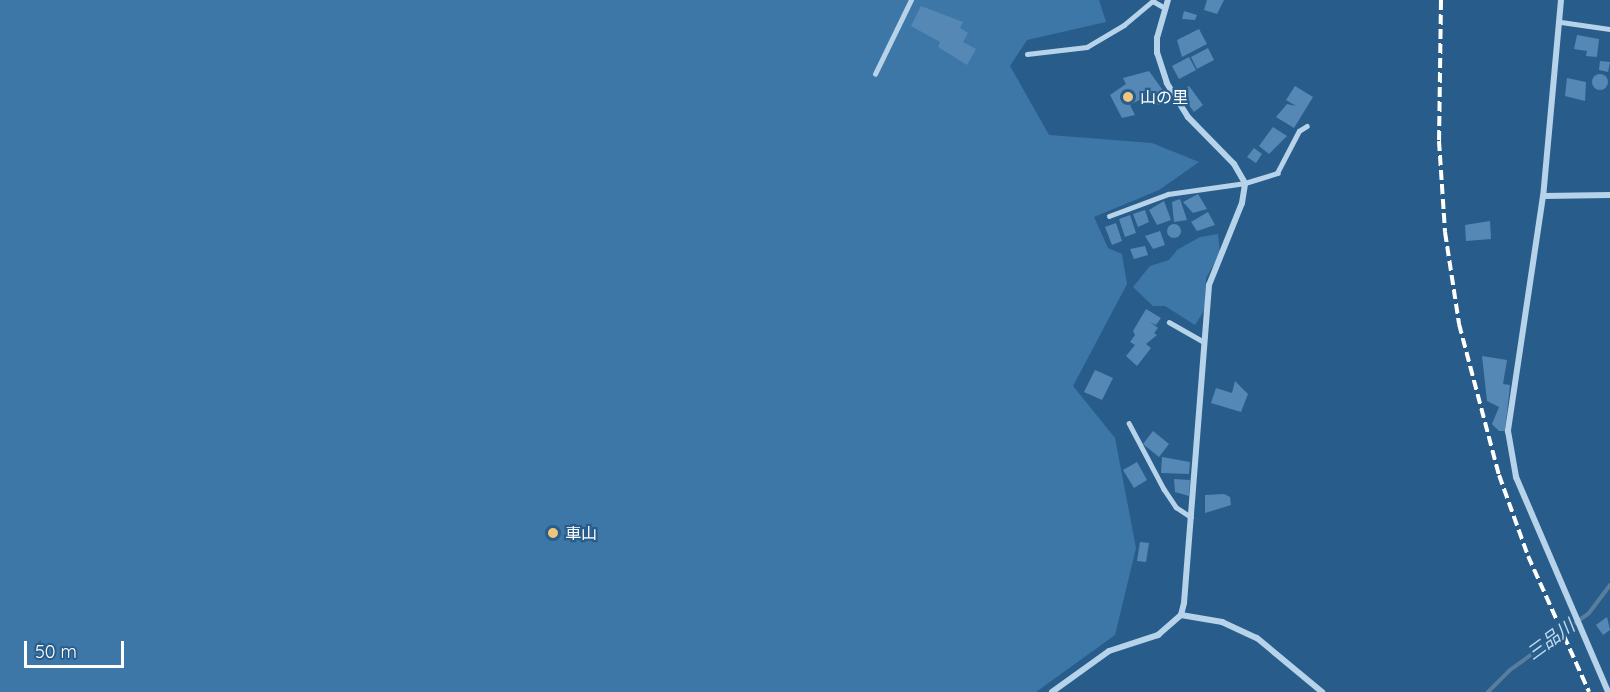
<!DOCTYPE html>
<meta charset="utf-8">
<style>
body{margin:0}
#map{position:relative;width:1610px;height:692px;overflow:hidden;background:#285d8b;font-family:Quicksand,"Noto Sans JP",sans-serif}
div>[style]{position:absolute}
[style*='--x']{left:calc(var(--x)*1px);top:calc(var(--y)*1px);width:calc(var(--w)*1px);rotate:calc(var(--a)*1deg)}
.green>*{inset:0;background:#3d77a8}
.stream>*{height:4px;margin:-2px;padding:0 2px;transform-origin:2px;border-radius:2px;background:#597d9d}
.building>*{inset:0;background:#5588b4}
.round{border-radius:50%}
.service>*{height:4.5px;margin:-2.25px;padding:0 2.25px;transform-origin:2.25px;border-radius:2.25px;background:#b7d3ea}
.minor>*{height:6px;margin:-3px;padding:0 3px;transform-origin:3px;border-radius:3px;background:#b7d3ea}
.rail>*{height:4px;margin-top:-2px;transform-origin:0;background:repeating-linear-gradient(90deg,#fff 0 10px,transparent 0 14.5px)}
.dots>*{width:16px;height:16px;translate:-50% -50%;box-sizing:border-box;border:3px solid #285d8b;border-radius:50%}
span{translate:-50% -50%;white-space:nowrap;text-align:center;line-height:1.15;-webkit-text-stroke:4.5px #285d8b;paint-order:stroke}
.poi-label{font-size:16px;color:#fff}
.left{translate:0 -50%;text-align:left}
.water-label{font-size:18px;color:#c3dcf1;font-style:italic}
.scale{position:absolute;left:24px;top:641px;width:100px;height:27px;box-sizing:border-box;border:3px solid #fff;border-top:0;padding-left:8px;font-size:18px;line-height:21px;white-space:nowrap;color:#fff;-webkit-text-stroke:4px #285d8b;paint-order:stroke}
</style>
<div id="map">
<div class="green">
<div style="clip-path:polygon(0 0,1099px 0,1106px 22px,1027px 40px,1010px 66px,1049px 135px,1152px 143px,1199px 162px,1159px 190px,1094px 217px,1108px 248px,1122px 254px,1127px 284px,1073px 386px,1115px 438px,1136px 548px,1115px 635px,1036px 692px,0 692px)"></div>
<div style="clip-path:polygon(1218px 234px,1220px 253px,1206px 278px,1205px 309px,1195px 325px,1165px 306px,1153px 306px,1133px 287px,1150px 266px,1169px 260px,1177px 250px,1200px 237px)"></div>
</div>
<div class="stream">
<div style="--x:1488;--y:692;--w:31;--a:-45"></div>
<div style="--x:1510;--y:670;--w:97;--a:-35.8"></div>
<div style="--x:1589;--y:613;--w:35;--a:-53"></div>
</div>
<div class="building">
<div style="clip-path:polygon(1207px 0,1224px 0,1217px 14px,1204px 10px)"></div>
<div style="clip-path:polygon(921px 6px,963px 22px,960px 28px,968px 33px,963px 42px,976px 49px,967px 65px,938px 47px,940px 42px,911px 26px)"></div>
<div style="clip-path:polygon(1184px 11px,1197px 15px,1195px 20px,1182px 19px)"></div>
<div style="clip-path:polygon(1199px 29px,1207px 44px,1182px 57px,1177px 40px)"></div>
<div style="clip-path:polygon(1577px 35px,1599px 39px,1597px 57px,1586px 56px,1587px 51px,1574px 49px)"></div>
<div style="clip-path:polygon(1208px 48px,1214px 60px,1197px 69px,1191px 57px)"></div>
<div style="clip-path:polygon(1189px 57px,1196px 70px,1179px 79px,1172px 66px)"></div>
<div style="clip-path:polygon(1600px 61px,1610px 62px,1608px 72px,1599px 70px)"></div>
<div style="clip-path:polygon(1149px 71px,1169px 99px,1158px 105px,1152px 93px,1130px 105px,1135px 115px,1122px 118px,1110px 95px,1126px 84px,1123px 78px)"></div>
<div class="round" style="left:1592px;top:74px;width:16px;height:16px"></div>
<div style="clip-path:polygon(1567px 78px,1586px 82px,1585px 101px,1565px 96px)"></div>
<div style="clip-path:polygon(1189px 86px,1203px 105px,1194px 112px,1180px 93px)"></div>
<div style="clip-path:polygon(1295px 86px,1313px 97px,1294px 128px,1276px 117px,1287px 104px,1296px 106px,1286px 100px)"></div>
<div style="clip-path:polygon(1273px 127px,1287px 136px,1269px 154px,1259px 146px)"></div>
<div style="clip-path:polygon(1254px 148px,1262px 154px,1256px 163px,1247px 157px)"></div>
<div style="clip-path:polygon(1198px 194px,1207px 209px,1193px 213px,1183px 202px)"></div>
<div style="clip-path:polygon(1180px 199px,1187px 220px,1174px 222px,1172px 202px)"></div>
<div style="clip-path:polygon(1164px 201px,1171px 220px,1157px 225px,1149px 210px)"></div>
<div style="clip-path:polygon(1145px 210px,1149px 222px,1138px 227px,1133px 214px)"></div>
<div style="clip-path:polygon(1208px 212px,1215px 225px,1197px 231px,1191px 222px)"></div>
<div style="clip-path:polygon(1130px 215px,1136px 233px,1125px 237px,1119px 219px)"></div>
<div style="clip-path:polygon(1490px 221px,1491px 239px,1466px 241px,1465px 225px)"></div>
<div style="clip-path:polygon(1116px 223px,1122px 241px,1112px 245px,1105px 227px)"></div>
<div class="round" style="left:1167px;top:224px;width:14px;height:14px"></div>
<div style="clip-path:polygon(1160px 231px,1165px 245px,1153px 249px,1145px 236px)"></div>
<div style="clip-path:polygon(1145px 246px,1148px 255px,1134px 259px,1130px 249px)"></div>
<div style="clip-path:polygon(1146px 309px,1161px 318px,1156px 325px,1150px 322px,1158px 328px,1154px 333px,1157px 335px,1146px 344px,1151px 348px,1137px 366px,1126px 356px,1135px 345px,1130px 342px,1135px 335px,1133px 331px)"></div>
<div style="clip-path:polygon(1482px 356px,1507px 360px,1503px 384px,1510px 385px,1505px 431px,1499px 431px,1492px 424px,1499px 407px,1487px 401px)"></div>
<div style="clip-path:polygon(1095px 370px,1113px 378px,1102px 400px,1084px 392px)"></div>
<div style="clip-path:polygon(1235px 381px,1248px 394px,1241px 412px,1211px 403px,1216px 388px,1232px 393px)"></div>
<div style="clip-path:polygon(1153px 431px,1169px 444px,1159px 457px,1143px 444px)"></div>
<div style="clip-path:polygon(1162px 457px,1190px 462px,1189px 474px,1161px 473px)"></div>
<div style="clip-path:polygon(1137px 462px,1147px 480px,1134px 488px,1123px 470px)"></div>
<div style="clip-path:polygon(1174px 479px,1190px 480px,1189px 496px,1175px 492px)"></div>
<div style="clip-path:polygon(1224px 494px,1230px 497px,1231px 505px,1205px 513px,1205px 495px)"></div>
<div style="clip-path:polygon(1140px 542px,1149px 543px,1146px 562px,1137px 561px)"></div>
<div style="clip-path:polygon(1607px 617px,1610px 630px,1603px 635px,1596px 625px)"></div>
</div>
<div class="service">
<div style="--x:1561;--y:22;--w:49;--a:8.1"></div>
<div style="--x:1027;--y:54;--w:60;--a:-6.7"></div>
<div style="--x:1087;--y:47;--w:43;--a:-30.7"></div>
<div style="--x:1124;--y:25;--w:38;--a:-40"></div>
<div style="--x:1153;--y:1;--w:14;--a:30"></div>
<div style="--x:875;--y:74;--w:82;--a:-64.1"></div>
<div style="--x:1109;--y:216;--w:63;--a:-20.4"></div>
<div style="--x:1168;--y:194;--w:78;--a:-8.1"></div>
<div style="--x:1245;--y:183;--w:34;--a:-17"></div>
<div style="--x:1277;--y:173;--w:47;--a:-62.4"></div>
<div style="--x:1299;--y:131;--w:9;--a:-32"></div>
<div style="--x:1169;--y:322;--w:40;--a:29.7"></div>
<div style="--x:1129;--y:423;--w:75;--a:62.1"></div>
<div style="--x:1164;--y:489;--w:22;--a:56"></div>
<div style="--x:1176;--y:507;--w:18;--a:34"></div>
</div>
<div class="minor">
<div style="--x:1561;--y:0;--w:197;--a:95.2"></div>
<div style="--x:1543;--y:196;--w:238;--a:98.5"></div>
<div style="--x:1508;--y:431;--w:47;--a:80.1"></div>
<div style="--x:1516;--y:477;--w:234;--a:66.8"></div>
<div style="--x:1543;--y:196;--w:67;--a:-0.9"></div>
<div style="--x:1181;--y:615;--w:42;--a:9.7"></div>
<div style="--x:1222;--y:622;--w:38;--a:25"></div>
<div style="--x:1257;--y:638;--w:85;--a:39.7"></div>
<div style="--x:1052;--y:692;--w:70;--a:-35.7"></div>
<div style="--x:1109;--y:651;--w:52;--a:-18.1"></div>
<div style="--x:1158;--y:635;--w:30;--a:-41"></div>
<div style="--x:1181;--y:615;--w:12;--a:-76"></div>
<div style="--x:1184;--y:603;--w:319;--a:-85.5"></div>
<div style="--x:1209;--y:285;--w:88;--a:-68.1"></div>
<div style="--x:1242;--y:203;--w:20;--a:-81"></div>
<div style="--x:1245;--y:183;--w:22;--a:-120"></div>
<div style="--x:1234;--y:164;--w:66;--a:-134.4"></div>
<div style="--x:1188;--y:117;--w:40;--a:-122"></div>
<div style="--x:1167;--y:83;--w:32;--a:-108"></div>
<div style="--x:1157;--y:53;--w:15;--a:-90"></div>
<div style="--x:1157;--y:38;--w:40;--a:-74"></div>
</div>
<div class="rail">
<div style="--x:1441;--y:0;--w:141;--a:90.8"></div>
<div style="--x:1439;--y:141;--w:91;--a:86.2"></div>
<div style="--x:1445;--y:232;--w:93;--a:81.3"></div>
<div style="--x:1459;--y:324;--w:156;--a:75.2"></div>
<div style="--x:1499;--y:475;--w:86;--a:70.3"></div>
<div style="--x:1528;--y:556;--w:149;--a:65.8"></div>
</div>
<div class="dots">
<div style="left:1128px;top:97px;background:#f1c57e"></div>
<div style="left:553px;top:533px;background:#f1c57e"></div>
</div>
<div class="poi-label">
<span class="left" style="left:1140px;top:97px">山の里</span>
<span class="left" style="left:565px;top:533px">車山</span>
</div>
<div class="water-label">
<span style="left:1551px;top:640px;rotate:-36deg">三品川</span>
</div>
<div class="scale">50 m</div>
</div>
